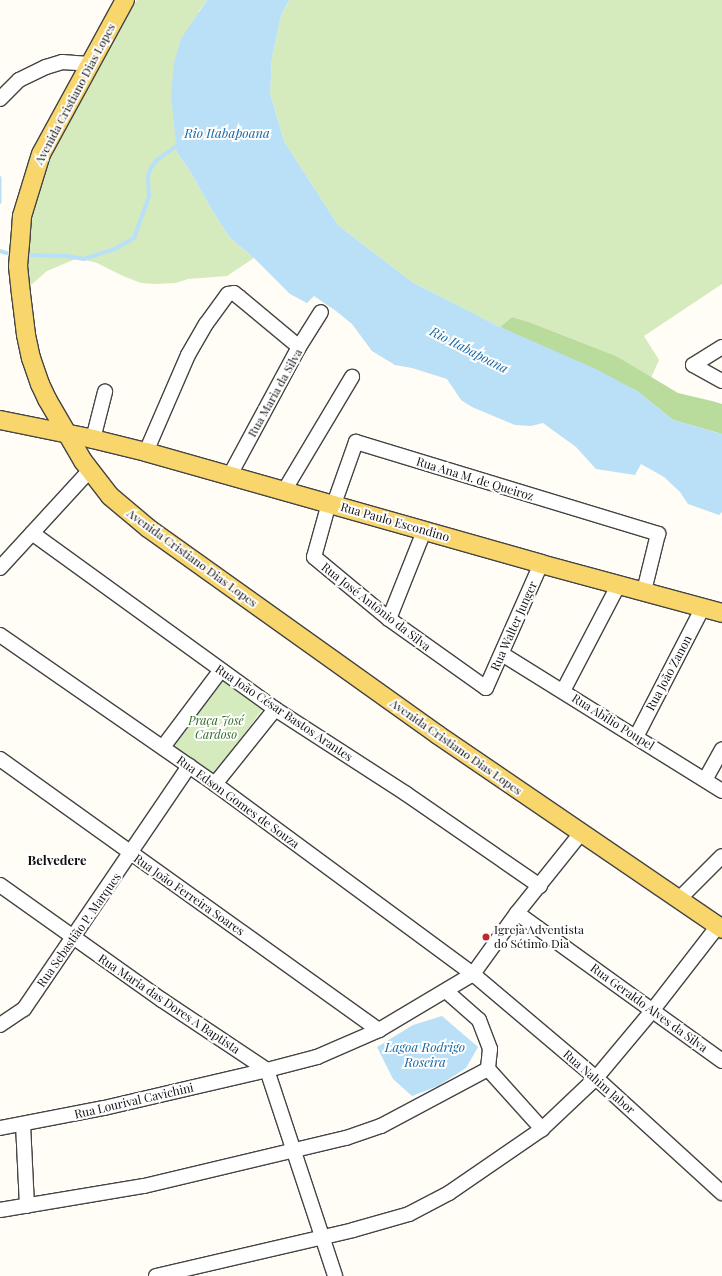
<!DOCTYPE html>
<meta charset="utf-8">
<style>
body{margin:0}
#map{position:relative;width:722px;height:1276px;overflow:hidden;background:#fffdf5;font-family:"Playfair Display",serif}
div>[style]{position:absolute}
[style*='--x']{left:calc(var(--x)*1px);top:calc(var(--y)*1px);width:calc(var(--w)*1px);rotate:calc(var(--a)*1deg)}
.green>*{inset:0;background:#d5ebbd}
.forest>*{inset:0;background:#b9dc9c}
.water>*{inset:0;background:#b9e0f7}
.stream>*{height:3.5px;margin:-1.75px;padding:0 1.75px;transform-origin:1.75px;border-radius:1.75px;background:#b9e0f7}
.roads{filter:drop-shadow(1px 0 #444) drop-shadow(-1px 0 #444) drop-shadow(0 1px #444) drop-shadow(0 -1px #444)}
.minor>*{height:14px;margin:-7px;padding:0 7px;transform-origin:7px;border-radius:7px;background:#fff}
.major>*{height:18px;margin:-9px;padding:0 9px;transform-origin:9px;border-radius:9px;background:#f9d66b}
.dots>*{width:11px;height:11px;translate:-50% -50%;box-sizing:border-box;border:2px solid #fff;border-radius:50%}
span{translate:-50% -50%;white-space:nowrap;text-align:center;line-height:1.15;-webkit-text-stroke:4px #fff;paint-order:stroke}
.street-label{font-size:12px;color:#111}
.park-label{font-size:12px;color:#2f6b1f;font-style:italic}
.poi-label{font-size:12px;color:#111}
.left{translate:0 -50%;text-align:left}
.water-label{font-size:13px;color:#1768a6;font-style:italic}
.neighbourhood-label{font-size:13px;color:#111;font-weight:700}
</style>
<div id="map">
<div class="green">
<div style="clip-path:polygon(137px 0,207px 0,199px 11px,177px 153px,190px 171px,213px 212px,230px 238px,254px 258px,227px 276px,188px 279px,176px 283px,154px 284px,141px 283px,123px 276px,97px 263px,78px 258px,47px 271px,23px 292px,24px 250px,39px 175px,93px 74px)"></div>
<div style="clip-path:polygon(289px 0,722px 0,722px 284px,644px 336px,659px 360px,651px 378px,616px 356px,529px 322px,512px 317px,500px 327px,412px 282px,338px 225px,284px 141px,270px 93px,272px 58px,281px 16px)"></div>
<div style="clip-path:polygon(221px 678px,262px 710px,212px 777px,170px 745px)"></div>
</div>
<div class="forest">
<div style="clip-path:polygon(512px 317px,529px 322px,616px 356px,678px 393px,712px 401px,722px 404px,722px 434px,673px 420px,637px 391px,500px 327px)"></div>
</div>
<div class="water">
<div style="clip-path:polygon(207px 0,289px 0,281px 16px,272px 58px,270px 93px,284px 141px,338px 225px,412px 282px,500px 327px,596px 369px,637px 391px,673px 420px,722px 434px,722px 512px,719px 515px,688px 504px,680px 492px,664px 477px,641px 464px,635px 475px,596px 469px,576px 447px,543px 423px,531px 426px,515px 425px,472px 407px,461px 400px,447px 379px,412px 368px,395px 365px,372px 351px,352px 324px,336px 311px,314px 296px,307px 303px,290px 294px,254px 258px,230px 238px,213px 212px,190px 171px,177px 153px,171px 96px,174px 62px,181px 39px)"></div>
<div style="clip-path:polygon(442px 1016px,478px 1047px,466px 1068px,438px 1086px,412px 1096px,393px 1079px,377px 1047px,413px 1025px)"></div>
</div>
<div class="stream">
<div style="--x:0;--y:178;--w:24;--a:90"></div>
<div style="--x:0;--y:251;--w:7;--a:16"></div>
<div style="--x:25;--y:255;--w:42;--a:1.4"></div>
<div style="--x:67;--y:256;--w:17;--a:10"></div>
<div style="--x:84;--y:259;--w:33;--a:-18"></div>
<div style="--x:115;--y:249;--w:22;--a:-30"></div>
<div style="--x:134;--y:238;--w:44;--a:-69.9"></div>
<div style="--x:149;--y:197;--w:21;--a:-93"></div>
<div style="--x:148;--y:176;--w:9;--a:-69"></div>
<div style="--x:151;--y:168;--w:9;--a:-54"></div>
<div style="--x:156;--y:161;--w:29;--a:-36"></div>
</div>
<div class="roads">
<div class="minor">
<div style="--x:0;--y:99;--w:27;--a:-45"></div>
<div style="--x:19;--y:80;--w:30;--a:-26"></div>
<div style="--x:46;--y:67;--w:17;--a:-17"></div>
<div style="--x:62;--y:62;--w:27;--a:4"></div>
<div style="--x:722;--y:347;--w:34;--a:148"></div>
<div style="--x:693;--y:365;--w:33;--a:29"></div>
<div style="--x:93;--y:439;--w:49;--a:-75.7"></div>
<div style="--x:146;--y:452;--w:106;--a:-66.6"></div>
<div style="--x:188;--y:355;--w:36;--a:-60"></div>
<div style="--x:206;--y:324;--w:37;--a:-54"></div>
<div style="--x:228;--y:294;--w:6;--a:-9"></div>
<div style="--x:234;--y:293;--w:6;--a:39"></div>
<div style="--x:239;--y:297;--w:78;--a:39.8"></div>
<div style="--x:230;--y:475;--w:145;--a:-61.7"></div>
<div style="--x:299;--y:347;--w:41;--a:-57.8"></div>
<div style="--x:284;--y:491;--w:133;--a:-59.2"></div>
<div style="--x:329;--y:503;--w:56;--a:105.5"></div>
<div style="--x:314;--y:557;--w:97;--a:39.6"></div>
<div style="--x:389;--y:619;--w:119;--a:35.4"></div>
<div style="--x:486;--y:688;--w:136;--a:-66.1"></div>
<div style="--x:334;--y:504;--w:66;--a:-70.5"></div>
<div style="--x:356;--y:442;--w:316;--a:16.9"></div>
<div style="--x:658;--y:534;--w:59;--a:103.8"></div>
<div style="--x:32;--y:533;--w:300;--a:35.9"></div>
<div style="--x:275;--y:709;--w:155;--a:32.9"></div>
<div style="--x:405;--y:793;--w:164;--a:34.6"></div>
<div style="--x:0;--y:568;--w:133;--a:-47.4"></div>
<div style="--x:389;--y:619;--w:95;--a:-68.3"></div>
<div style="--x:0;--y:635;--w:262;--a:34.7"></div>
<div style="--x:215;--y:784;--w:320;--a:36.4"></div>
<div style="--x:473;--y:974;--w:161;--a:40.2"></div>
<div style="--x:596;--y:1078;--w:171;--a:42.4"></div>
<div style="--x:502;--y:654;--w:259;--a:31.9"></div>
<div style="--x:563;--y:691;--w:121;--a:-62.4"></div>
<div style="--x:636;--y:737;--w:144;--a:-62.7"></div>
<div style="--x:163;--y:747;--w:96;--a:-53"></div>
<div style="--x:0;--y:759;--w:466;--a:35.6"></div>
<div style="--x:705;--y:780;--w:35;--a:-61"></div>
<div style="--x:215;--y:784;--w:96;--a:-51.3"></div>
<div style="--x:0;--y:885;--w:199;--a:35.4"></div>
<div style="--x:162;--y:1000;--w:126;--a:33.7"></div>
<div style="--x:680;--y:898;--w:59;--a:-45"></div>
<div style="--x:517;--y:913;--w:253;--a:35.8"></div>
<div style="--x:446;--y:991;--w:44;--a:41.3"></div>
<div style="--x:479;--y:1020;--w:31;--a:69"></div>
<div style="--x:490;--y:1049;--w:20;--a:96"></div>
<div style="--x:488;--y:1069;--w:81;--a:48"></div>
<div style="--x:0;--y:1025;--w:29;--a:-34"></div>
<div style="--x:24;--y:1009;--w:294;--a:-55.8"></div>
<div style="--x:267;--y:1070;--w:217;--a:71.7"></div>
<div style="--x:23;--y:1124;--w:82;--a:87.2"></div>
<div style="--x:0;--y:1128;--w:106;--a:-10.9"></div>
<div style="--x:104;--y:1108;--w:167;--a:-13.1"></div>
<div style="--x:267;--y:1070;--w:52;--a:-14.6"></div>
<div style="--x:317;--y:1057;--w:68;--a:-23.5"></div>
<div style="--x:379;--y:1030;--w:109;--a:-30.8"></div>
<div style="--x:473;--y:974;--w:75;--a:-54.2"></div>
<div style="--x:517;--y:913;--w:102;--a:-51.3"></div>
<div style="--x:0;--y:1210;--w:146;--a:-9.5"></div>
<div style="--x:144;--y:1186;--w:208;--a:-13.4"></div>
<div style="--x:346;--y:1138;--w:37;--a:-19"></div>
<div style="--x:381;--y:1126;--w:121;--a:-28"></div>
<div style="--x:156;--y:1276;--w:202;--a:-13.1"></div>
<div style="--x:353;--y:1230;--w:58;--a:-15.9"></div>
<div style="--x:409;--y:1214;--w:45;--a:-27.7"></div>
<div style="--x:449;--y:1193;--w:113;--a:-34.5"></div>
<div style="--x:542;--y:1129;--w:74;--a:-43.4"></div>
<div style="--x:596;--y:1078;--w:87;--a:-50.1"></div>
<div style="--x:652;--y:1011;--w:108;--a:-52.2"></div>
</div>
<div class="major">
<div style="--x:125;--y:0;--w:175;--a:118.6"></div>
<div style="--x:41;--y:154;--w:65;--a:107"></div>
<div style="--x:22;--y:216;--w:27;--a:94"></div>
<div style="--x:20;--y:243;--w:23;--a:95"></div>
<div style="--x:18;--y:266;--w:28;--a:84"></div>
<div style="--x:21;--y:294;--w:41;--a:83"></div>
<div style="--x:26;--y:335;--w:24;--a:78"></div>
<div style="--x:31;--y:358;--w:28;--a:71"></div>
<div style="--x:40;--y:384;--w:17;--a:65"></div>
<div style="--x:47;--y:399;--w:72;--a:59.9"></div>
<div style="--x:83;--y:461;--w:44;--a:52.4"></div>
<div style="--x:110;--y:496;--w:50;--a:40.1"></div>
<div style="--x:148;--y:528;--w:356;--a:35.5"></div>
<div style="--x:438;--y:735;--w:344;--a:34.3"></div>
<div style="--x:0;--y:420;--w:95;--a:11.5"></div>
<div style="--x:93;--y:439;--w:55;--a:13.8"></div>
<div style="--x:146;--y:452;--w:411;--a:15.8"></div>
<div style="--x:541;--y:564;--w:188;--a:15.1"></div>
</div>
</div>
<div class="dots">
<div style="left:486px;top:937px;background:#c4262e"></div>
</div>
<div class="street-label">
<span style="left:75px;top:94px;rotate:-62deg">Avenida Cristiano Dias Lopes</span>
<span style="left:275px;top:393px;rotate:-61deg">Rua Maria da Silva</span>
<span style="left:475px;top:479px;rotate:17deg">Rua Ana M. de Queiroz</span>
<span style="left:395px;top:522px;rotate:16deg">Rua Paulo Escondino</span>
<span style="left:192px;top:558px;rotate:36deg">Avenida Cristiano Dias Lopes</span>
<span style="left:376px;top:607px;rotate:38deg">Rua José Antônio da Silva</span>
<span style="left:514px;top:626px;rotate:-66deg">Rua Walter Junger</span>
<span style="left:669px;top:673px;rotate:-62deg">Rua João Zanon</span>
<span style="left:284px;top:713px;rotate:34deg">Rua João César Bastos Arantes</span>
<span style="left:613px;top:722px;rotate:32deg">Rua Abílio Poupel</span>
<span style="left:456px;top:747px;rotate:35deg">Avenida Cristiano Dias Lopes</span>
<span style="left:238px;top:802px;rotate:36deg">Rua Edson Gomes de Souza</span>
<span style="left:189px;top:895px;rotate:35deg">Rua João Ferreira Soares</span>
<span style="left:79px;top:930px;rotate:-55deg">Rua Sebastião P. Marques</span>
<span style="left:169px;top:1004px;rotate:34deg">Rua Maria das Dores A Baptista</span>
<span style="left:649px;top:1008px;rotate:36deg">Rua Geraldo Alves da Silva</span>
<span style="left:599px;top:1082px;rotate:41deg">Rua Nahim Jabor</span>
<span style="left:134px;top:1101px;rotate:-13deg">Rua Lourival Cavichini</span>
</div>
<div class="park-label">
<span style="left:216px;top:728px">Praça José<br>Cardoso</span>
</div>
<div class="poi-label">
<span class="left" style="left:494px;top:937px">Igreja Adventista<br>do Sétimo Dia</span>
</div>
<div class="water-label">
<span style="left:227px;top:133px">Rio Itabapoana</span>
<span style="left:469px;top:350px;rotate:27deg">Rio Itabapoana</span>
<span style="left:425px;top:1055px">Lagoa Rodrigo<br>Roseira</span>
</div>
<div class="neighbourhood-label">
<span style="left:57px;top:860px">Belvedere</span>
</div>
</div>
